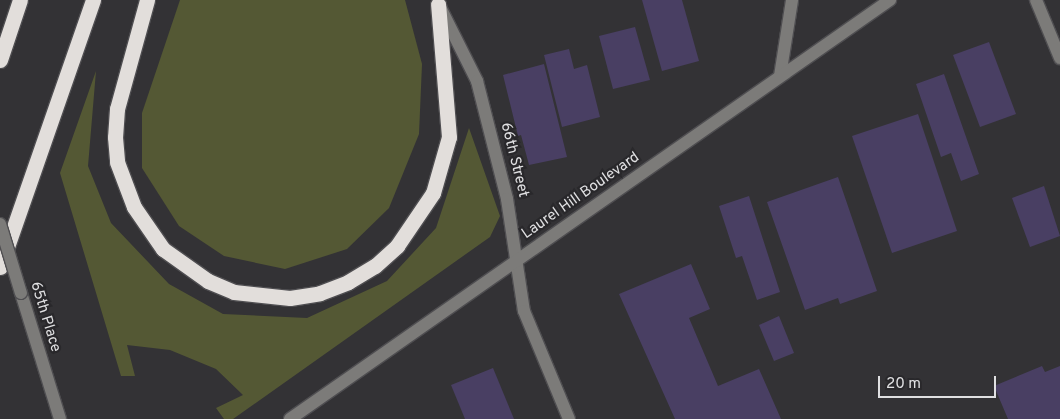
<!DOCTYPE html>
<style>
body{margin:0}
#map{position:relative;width:1060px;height:419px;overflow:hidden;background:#333235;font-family:Overpass,sans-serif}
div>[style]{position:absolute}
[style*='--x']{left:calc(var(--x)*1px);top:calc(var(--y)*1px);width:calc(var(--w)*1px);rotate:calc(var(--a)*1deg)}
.green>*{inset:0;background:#545834}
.building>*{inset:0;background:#493f63}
.roads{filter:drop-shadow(1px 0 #4f4e51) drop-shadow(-1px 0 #4f4e51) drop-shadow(0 1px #4f4e51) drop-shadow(0 -1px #4f4e51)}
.minor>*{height:12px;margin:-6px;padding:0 6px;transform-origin:6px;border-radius:6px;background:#7c7b79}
.highway>*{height:15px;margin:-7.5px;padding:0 7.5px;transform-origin:7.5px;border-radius:7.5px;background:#e2dedb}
.bridges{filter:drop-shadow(1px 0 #4f4e51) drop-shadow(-1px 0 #4f4e51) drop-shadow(0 1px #4f4e51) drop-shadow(0 -1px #4f4e51)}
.minor-bridge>*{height:12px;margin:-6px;padding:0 6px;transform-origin:6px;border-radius:6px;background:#7c7b79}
span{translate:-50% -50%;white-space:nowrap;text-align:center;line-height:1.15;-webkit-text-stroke:4.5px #29282b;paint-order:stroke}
.street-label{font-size:15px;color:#e0e0e2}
.scale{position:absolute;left:878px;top:376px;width:118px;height:22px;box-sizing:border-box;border:2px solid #e0e0e2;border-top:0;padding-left:6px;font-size:15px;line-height:18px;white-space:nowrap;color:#e0e0e2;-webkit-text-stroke:4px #29282b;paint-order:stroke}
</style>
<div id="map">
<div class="green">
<div style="clip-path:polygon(180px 0,405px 0,422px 64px,419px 134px,389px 208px,347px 249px,285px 269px,224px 256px,179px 226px,142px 168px,142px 113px)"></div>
<div style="clip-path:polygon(96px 71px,88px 166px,111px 223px,169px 284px,223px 314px,307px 318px,387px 281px,436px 228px,469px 128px,500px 216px,490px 237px,233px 419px,224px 419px,216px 408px,243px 395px,216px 369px,170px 350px,127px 345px,135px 376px,121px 376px,60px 173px)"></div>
</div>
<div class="building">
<div style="clip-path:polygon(642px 0,682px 0,699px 61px,662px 71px)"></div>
<div style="clip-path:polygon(635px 27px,650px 80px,613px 89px,599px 36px)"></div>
<div style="clip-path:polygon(989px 42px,1016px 114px,980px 127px,953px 55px)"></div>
<div style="clip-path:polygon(569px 49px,574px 69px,587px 65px,600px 117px,562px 127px,544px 55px)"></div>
<div style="clip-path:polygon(544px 64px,567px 157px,529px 165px,521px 135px,518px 136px,503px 75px)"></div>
<div style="clip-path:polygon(944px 74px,979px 174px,961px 181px,951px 153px,941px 157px,916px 84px)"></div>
<div style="clip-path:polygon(918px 114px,957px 231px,892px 253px,852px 136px)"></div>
<div style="clip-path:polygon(838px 177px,877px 291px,840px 304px,838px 298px,805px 310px,767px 202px)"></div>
<div style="clip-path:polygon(1044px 186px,1060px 236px,1030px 247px,1012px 198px)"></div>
<div style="clip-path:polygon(749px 196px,780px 292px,757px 300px,742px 256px,736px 258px,719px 206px)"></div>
<div style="clip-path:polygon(691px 264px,710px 309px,689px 318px,718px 386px,759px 369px,781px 419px,675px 419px,619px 294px)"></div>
<div style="clip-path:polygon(779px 316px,794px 353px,774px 361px,759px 325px)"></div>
<div style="clip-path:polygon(1042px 366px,1045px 372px,1060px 366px,1060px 419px,1008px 419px,994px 386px)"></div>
<div style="clip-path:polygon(493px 368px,514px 419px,465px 419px,451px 385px)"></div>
</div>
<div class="roads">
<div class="minor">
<div style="--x:1036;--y:0;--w:63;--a:67.5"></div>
<div style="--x:440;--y:7;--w:83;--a:63.4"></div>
<div style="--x:477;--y:81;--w:122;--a:75.7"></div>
<div style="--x:507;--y:199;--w:113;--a:81.4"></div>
<div style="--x:524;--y:311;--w:117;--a:67.4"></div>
<div style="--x:780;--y:76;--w:77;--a:-81"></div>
<div style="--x:21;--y:293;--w:132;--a:72.8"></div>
<div style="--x:290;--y:419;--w:732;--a:-34.93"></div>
</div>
<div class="highway">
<div style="--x:147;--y:0;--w:113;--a:105.4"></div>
<div style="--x:117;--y:109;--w:28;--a:94"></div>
<div style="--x:115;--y:137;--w:25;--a:85"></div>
<div style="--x:117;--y:162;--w:48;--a:69.3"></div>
<div style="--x:134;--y:207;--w:51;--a:55.4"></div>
<div style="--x:163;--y:249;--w:55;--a:35.4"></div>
<div style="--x:208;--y:281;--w:28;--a:23"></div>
<div style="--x:234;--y:292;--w:56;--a:6.1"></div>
<div style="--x:290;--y:298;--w:30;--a:-9"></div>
<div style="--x:320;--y:293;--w:30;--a:-21"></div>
<div style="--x:348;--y:282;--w:31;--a:-31"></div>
<div style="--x:375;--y:266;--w:30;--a:-42"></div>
<div style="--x:397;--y:246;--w:64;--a:-55.8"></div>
<div style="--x:433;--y:193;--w:58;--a:-74.1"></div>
<div style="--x:449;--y:137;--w:133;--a:-94.7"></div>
<div style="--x:0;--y:60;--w:63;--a:-71.6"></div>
<div style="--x:0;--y:267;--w:283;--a:-70.8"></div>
</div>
</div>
<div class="bridges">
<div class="minor-bridge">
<div style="--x:0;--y:224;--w:72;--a:73.1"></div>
</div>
</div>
<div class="street-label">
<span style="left:514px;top:160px;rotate:76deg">66th Street</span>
<span style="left:581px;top:196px;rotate:-35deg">Laurel Hill Boulevard</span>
<span style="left:45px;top:317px;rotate:73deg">65th Place</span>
</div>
<div class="scale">20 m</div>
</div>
